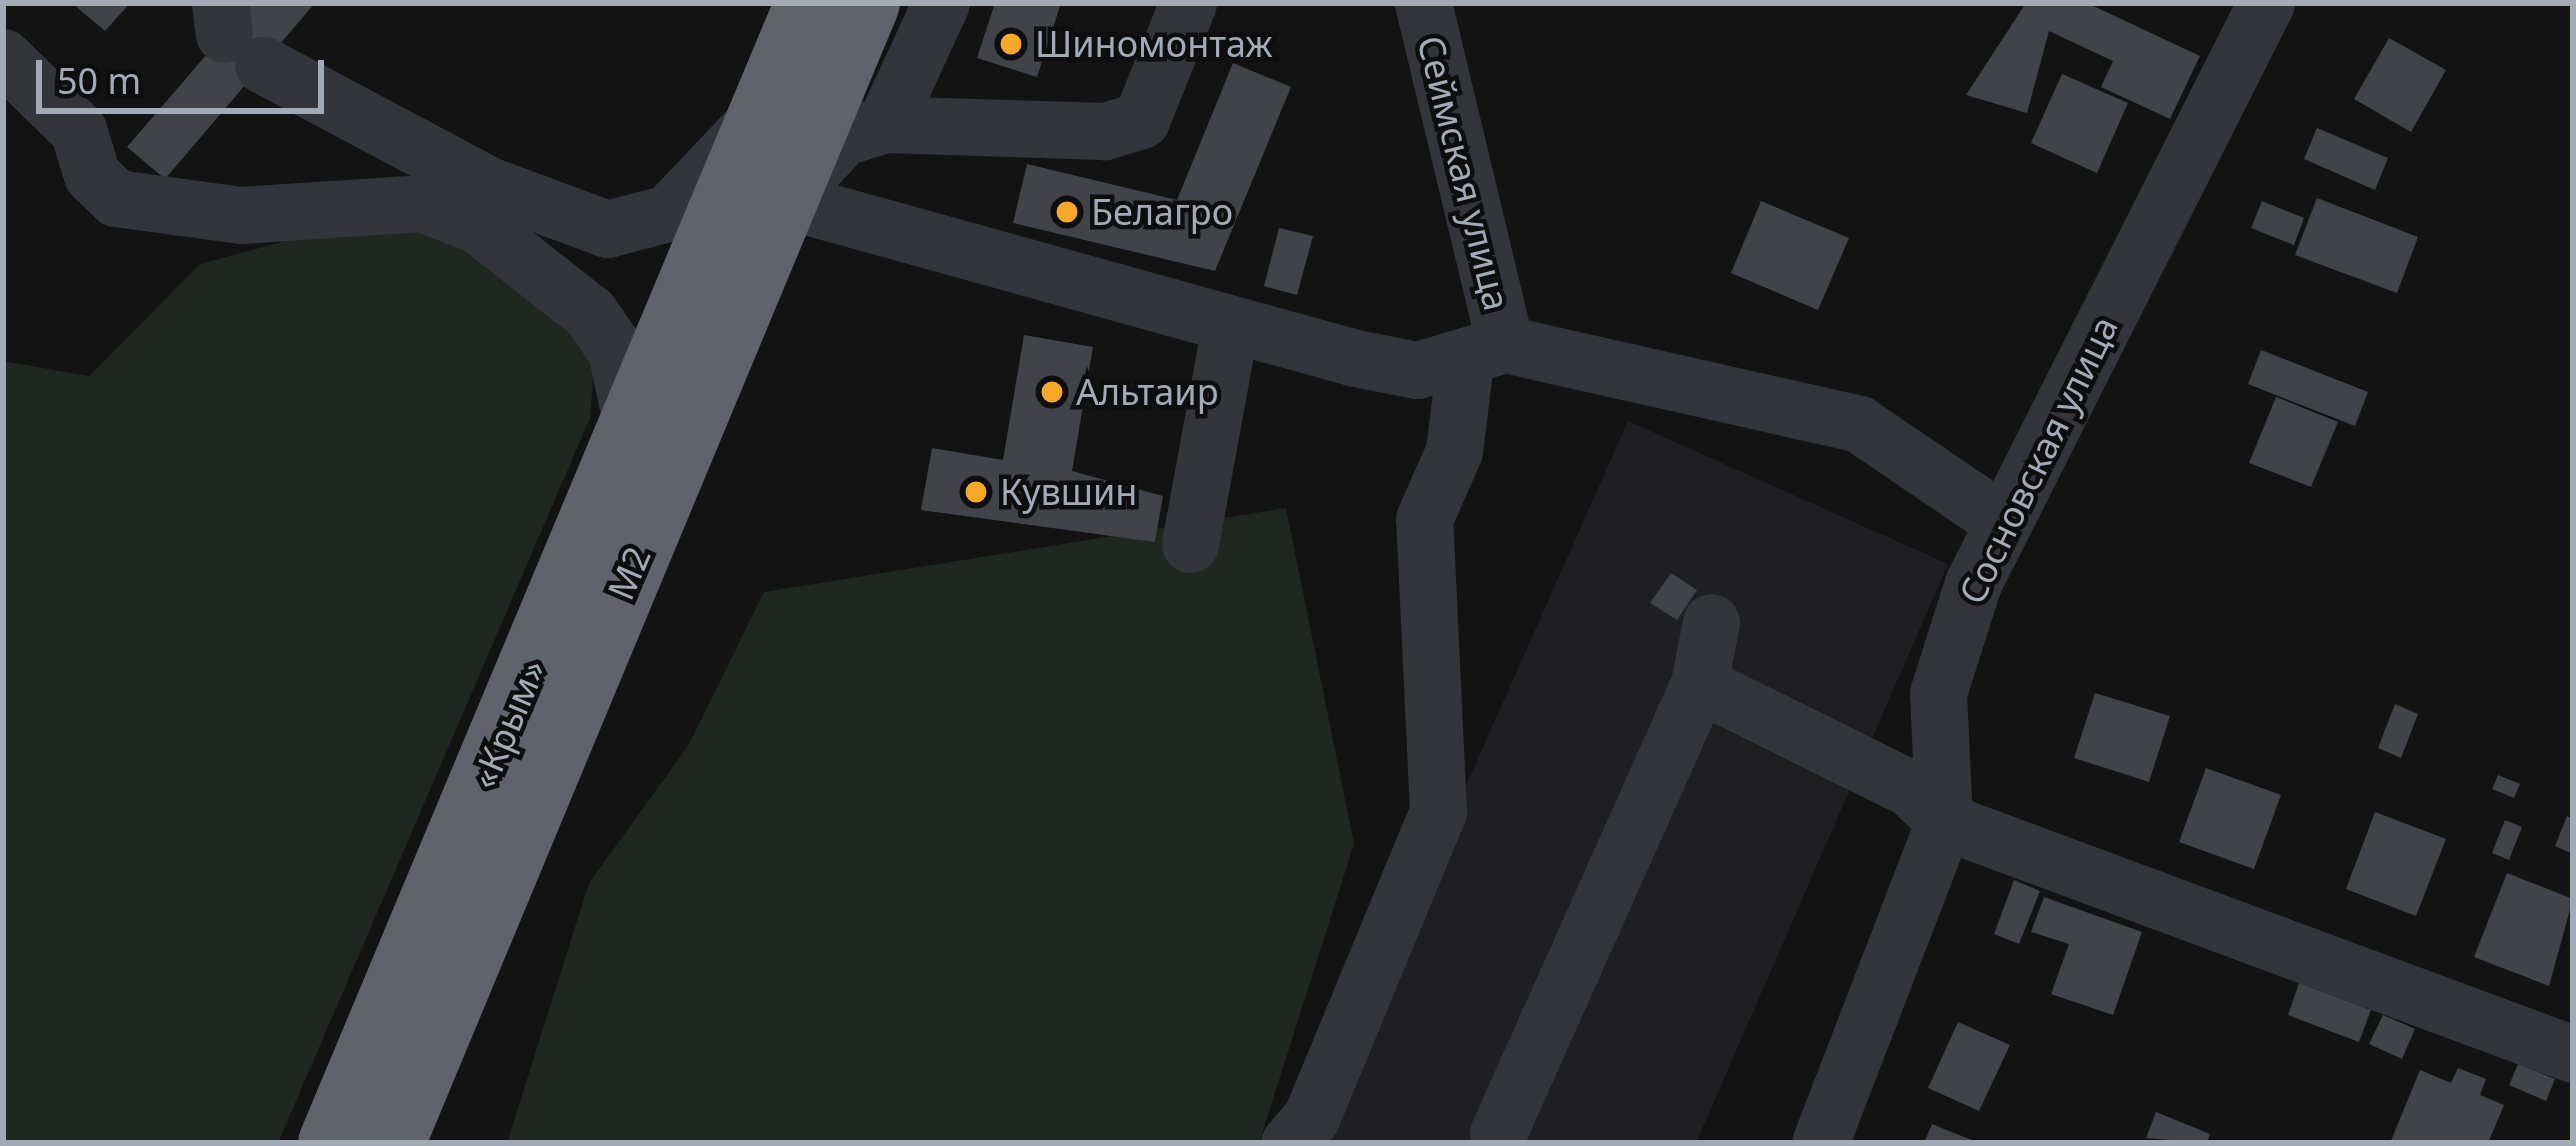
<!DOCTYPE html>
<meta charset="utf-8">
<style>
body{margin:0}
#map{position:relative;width:2576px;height:1146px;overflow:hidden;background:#131314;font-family:"Noto Sans",sans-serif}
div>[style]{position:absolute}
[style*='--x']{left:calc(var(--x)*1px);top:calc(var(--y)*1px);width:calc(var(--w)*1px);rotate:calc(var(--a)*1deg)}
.built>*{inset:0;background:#1f1f21}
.green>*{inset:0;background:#1f2720}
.building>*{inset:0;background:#424348}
.minor>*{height:57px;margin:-28.5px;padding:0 28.5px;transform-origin:28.5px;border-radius:28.5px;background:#34353a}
.highway>*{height:66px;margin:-33px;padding:0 33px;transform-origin:33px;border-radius:33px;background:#60636b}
.dots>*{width:33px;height:33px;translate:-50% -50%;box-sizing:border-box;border:6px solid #0e0e0f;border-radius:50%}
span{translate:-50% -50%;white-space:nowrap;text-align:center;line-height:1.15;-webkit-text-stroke:9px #0e0e0f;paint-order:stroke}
.poi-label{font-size:36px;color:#a4aab5}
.left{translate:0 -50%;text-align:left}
.street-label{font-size:36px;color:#a4aab5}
.frame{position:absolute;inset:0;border:6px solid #a4aab5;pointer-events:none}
.scale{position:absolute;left:36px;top:60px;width:288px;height:54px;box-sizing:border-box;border:6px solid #a4aab5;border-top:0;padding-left:15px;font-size:36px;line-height:42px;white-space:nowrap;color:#a4aab5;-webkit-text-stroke:9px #0e0e0f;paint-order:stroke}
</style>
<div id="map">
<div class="built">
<div style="clip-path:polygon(1628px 421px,1948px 564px,1696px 1143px,1307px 1143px)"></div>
</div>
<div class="green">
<div style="clip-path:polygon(443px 229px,557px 309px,594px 366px,590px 418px,278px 1143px,3px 1143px,3px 361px,89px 376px,200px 264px,297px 238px)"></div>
<div style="clip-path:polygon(1286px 508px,1354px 844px,1259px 1143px,507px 1143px,589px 883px,688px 746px,764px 592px)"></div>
</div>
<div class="building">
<div style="clip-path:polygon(72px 3px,130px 3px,105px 31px)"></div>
<div style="clip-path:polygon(251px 3px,315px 3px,165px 179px,127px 147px)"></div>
<div style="clip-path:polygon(995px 3px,1061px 3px,1037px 77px,977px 58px)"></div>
<div style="clip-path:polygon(2026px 3px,2087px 3px,2200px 56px,2170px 119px,2101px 87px,2113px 61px,2049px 31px,2027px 113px,1966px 95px)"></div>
<div style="clip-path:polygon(2389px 38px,2446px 70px,2411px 132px,2354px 99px)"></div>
<div style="clip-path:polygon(1233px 63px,1291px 87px,1215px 271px,1013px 223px,1027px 164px,1177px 200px)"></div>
<div style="clip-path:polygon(2062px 74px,2128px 103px,2097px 173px,2031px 143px)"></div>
<div style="clip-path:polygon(2317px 128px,2388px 158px,2375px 190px,2304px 159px)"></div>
<div style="clip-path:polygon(2317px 198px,2418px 237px,2397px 293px,2295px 255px)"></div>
<div style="clip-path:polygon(1761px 201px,1849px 238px,1818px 310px,1731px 273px)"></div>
<div style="clip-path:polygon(2262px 201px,2304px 218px,2294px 245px,2251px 228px)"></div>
<div style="clip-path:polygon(1279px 228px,1313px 236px,1297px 295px,1264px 286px)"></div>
<div style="clip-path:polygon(1024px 335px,1093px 347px,1072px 471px,1163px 496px,1155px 542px,921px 510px,932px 448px,1003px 460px)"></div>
<div style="clip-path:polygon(2261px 350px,2368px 392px,2355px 426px,2248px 384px)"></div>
<div style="clip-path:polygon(2276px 397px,2338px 422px,2311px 487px,2249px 463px)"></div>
<div style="clip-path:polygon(1671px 573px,1697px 590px,1677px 620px,1650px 603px)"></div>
<div style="clip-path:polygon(2095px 693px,2170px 716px,2149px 782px,2074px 758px)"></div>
<div style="clip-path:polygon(2395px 704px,2418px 714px,2401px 758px,2378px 748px)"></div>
<div style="clip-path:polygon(2206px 768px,2281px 795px,2254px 869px,2179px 842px)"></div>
<div style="clip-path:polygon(2498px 775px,2520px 784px,2514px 798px,2492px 789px)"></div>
<div style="clip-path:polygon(2375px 812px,2446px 839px,2416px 916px,2346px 889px)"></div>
<div style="clip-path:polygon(2567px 816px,2573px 819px,2573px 854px,2555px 846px)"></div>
<div style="clip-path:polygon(2505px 820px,2522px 827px,2509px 860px,2492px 853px)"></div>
<div style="clip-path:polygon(2507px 873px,2573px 899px,2549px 986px,2474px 957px)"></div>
<div style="clip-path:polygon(2014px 880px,2040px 891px,2019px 944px,1994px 934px)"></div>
<div style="clip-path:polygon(2044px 897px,2142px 932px,2113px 1015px,2051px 994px,2069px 944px,2031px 932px)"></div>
<div style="clip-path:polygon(2299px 983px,2371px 1010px,2359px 1042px,2288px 1015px)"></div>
<div style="clip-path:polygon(2383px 1015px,2415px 1029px,2402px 1059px,2369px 1044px)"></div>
<div style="clip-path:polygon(1958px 1022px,2010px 1045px,1979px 1111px,1928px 1088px)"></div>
<div style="clip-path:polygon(2518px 1064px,2555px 1079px,2546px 1101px,2509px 1085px)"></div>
<div style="clip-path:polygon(2458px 1068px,2486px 1079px,2480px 1095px,2504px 1105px,2488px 1143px,2390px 1143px,2420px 1070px,2451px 1083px)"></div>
<div style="clip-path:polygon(2156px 1112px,2210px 1134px,2207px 1143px,2146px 1138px)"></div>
<div style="clip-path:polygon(1932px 1124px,1979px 1143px,1924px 1143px)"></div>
</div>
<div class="minor">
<div style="--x:220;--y:3;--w:31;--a:83"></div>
<div style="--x:1188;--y:3;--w:126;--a:111.9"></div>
<div style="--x:1141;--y:120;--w:39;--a:163"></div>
<div style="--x:1104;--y:131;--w:219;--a:-178.2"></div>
<div style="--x:885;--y:124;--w:44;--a:162.8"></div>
<div style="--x:843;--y:137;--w:86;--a:132.6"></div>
<div style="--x:785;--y:200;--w:591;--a:15.49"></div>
<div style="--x:1355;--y:358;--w:63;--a:11"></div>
<div style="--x:1417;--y:370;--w:92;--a:-16.5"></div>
<div style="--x:1505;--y:344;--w:363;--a:12.7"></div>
<div style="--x:1859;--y:424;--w:174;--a:34.2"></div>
<div style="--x:1423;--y:3;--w:351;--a:76.5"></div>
<div style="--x:3;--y:57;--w:105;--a:44.2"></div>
<div style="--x:78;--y:130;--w:47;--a:72.7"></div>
<div style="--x:92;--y:175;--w:33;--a:44"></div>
<div style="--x:116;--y:198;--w:126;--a:7.7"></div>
<div style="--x:241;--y:215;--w:180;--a:-3.8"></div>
<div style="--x:421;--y:203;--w:61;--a:21.1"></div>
<div style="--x:478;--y:225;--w:142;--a:38.2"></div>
<div style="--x:590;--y:313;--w:46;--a:55.6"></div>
<div style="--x:616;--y:351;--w:76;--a:77.8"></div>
<div style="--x:263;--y:65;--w:258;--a:28"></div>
<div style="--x:491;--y:186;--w:124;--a:20.3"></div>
<div style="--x:607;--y:229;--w:63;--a:-14.7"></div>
<div style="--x:668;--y:213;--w:117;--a:-46.4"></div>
<div style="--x:885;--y:124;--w:133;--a:-65.2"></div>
<div style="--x:1190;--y:544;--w:221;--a:-79.6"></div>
<div style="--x:1699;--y:684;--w:237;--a:26.3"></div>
<div style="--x:1911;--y:789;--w:46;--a:44.1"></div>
<div style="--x:1944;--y:821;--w:671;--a:20.33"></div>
<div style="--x:1498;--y:1133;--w:492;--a:-65.9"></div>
<div style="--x:1699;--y:684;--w:63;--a:-79"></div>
<div style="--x:1289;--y:1143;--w:33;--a:-49"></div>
<div style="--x:1311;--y:1118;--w:331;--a:-67.5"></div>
<div style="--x:1438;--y:812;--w:293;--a:-92.7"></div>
<div style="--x:1424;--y:519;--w:74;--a:-66.2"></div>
<div style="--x:1454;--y:451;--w:90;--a:-83"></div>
<div style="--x:1820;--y:1143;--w:345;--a:-68.9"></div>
<div style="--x:1944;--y:821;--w:128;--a:-92.7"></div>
<div style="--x:1938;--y:693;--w:115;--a:-72.3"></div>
<div style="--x:1973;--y:583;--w:650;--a:-63.2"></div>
</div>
<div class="highway">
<div style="--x:331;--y:1143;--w:1236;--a:-67.29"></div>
<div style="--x:392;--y:1143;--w:1235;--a:-67.38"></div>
</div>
<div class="dots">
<div style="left:1011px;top:44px;background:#f5a82a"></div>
<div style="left:1067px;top:212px;background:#f5a82a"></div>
<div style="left:1052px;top:392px;background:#f5a82a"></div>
<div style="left:976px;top:492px;background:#f5a82a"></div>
</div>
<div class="poi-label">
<span class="left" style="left:1035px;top:44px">Шиномонтаж</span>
<span class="left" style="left:1091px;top:212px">Белагро</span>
<span class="left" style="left:1076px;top:392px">Альтаир</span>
<span class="left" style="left:1000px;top:492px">Кувшин</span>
</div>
<div class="street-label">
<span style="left:1464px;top:173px;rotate:76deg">Сеймская улица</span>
<span style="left:2038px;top:460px;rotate:-64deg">Сосновская улица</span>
<span style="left:629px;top:573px;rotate:-67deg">М2</span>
<span style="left:508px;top:724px;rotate:-67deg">«Крым»</span>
</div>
<div class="frame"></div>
<div class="scale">50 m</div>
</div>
